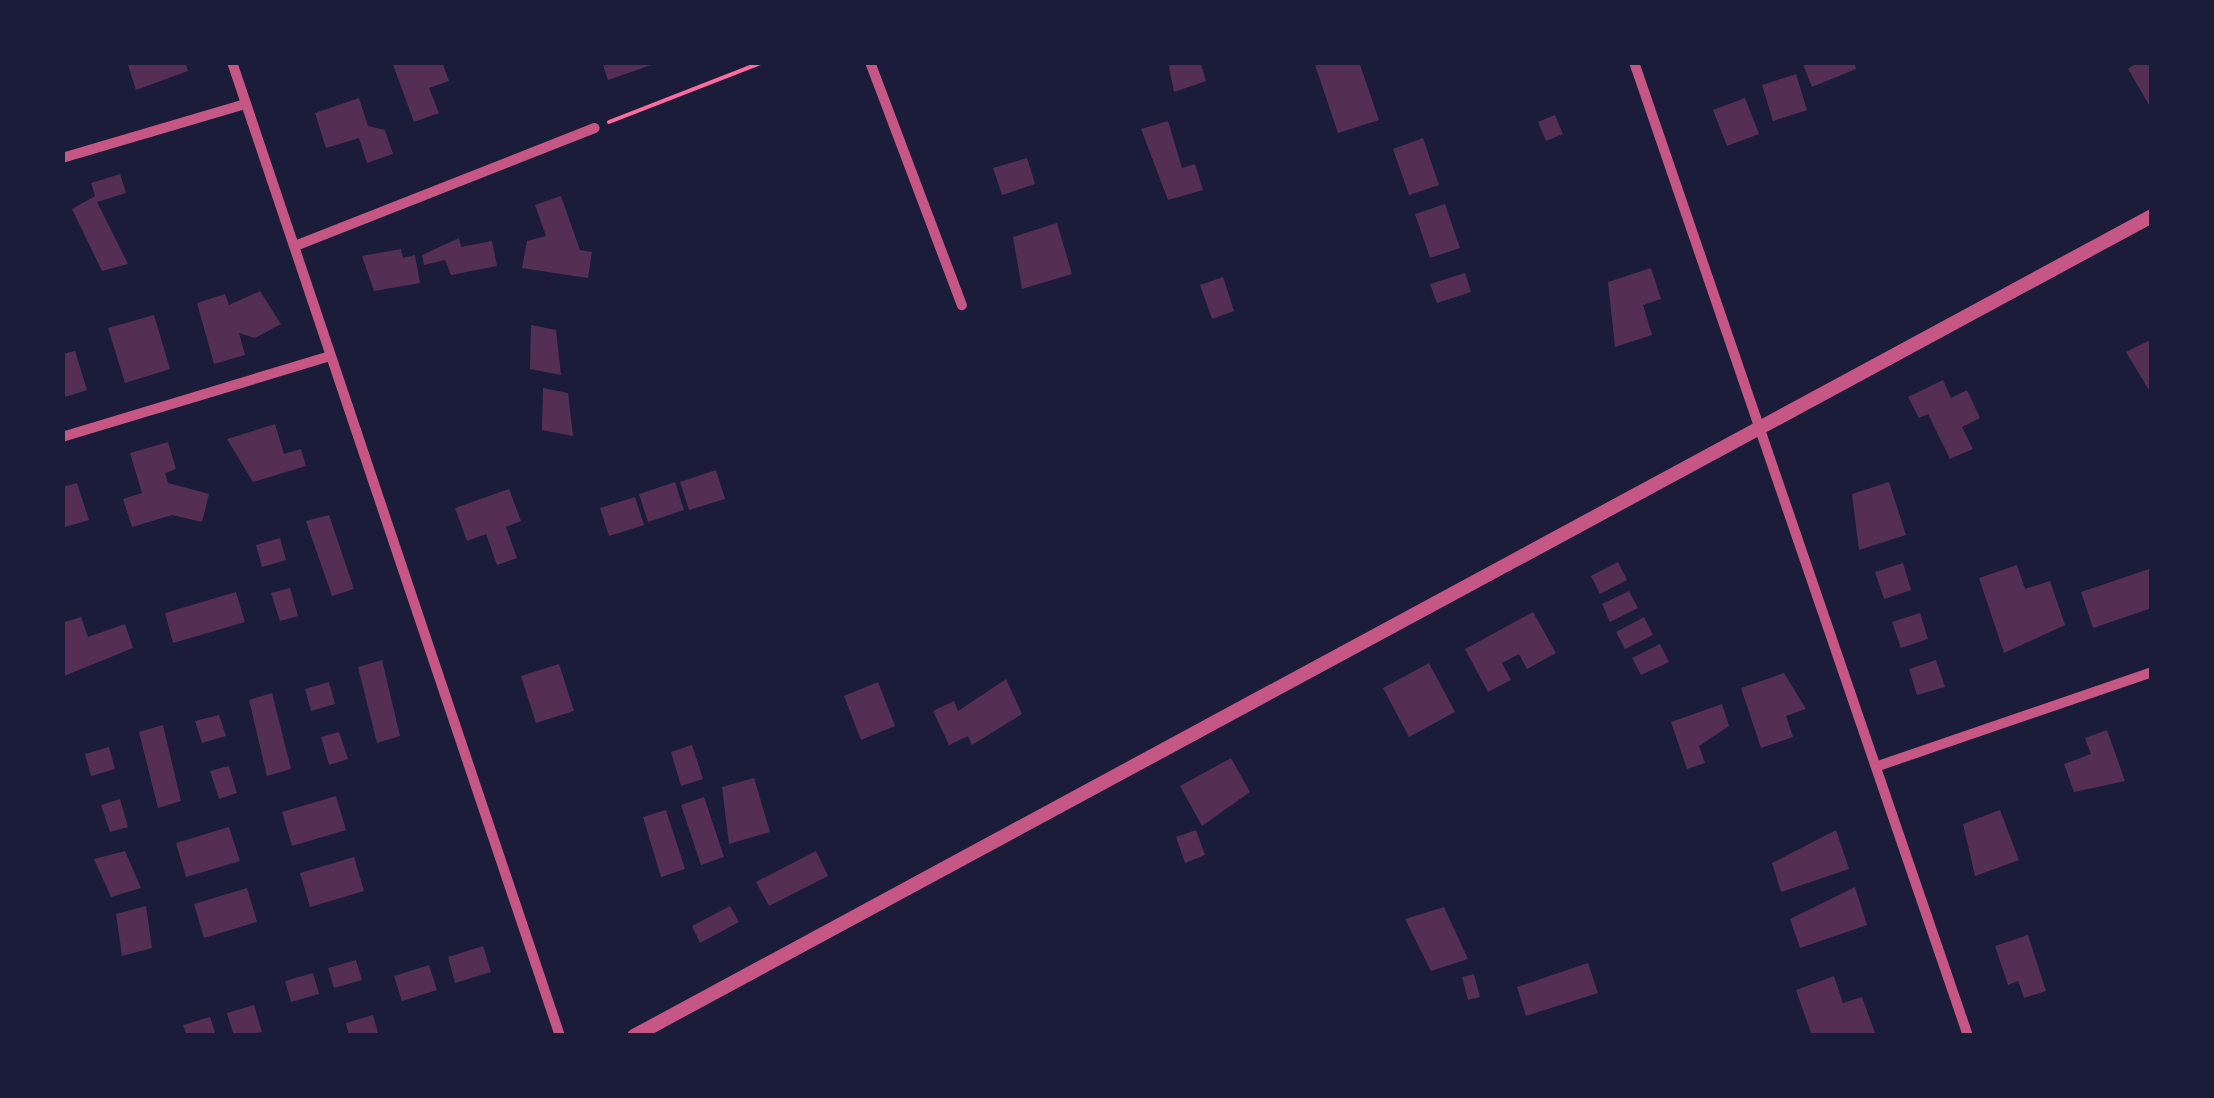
<!DOCTYPE html>
<style>
body{margin:0}
#map{position:relative;width:2214px;height:1098px;overflow:hidden;background:#1b1b3a;font-family:"Roboto Condensed",sans-serif}
div>[style]{position:absolute}
[style*='--x']{left:calc(var(--x)*1px);top:calc(var(--y)*1px);width:calc(var(--w)*1px);rotate:calc(var(--a)*1deg)}
.building>*{inset:0;background:#542f53}
.path>*{height:4px;margin:-2px;padding:0 2px;transform-origin:2px;border-radius:2px;background:#ff6b9d}
.minor>*{height:10px;margin:-5px;padding:0 5px;transform-origin:5px;border-radius:5px;background:#c65784}
.tertiary>*{height:14px;margin:-7px;padding:0 7px;transform-origin:7px;border-radius:7px;background:#c65784}
span{translate:-50% -50%;white-space:nowrap;text-align:center;line-height:1.15;-webkit-text-stroke:8px #1b1b3a;paint-order:stroke}
.frame{position:absolute;inset:0;border:65px solid #1b1b3a;pointer-events:none}
</style>
<div id="map">
<div class="building">
<div style="clip-path:polygon(127px 62px,185px 62px,188px 71px,136px 90px)"></div>
<div style="clip-path:polygon(392px 62px,442px 62px,449px 81px,429px 88px,439px 113px,414px 122px)"></div>
<div style="clip-path:polygon(602px 62px,657px 62px,657px 63px,608px 80px)"></div>
<div style="clip-path:polygon(1168px 62px,1200px 62px,1206px 81px,1174px 92px)"></div>
<div style="clip-path:polygon(1314px 62px,1359px 62px,1379px 120px,1338px 133px)"></div>
<div style="clip-path:polygon(1802px 62px,1854px 62px,1856px 69px,1812px 87px)"></div>
<div style="clip-path:polygon(2138px 62px,2152px 62px,2152px 110px,2128px 69px)"></div>
<div style="clip-path:polygon(1796px 74px,1807px 110px,1773px 121px,1762px 85px)"></div>
<div style="clip-path:polygon(359px 98px,368px 126px,385px 130px,393px 154px,367px 163px,359px 138px,326px 148px,315px 113px)"></div>
<div style="clip-path:polygon(1745px 98px,1759px 134px,1727px 146px,1713px 110px)"></div>
<div style="clip-path:polygon(1555px 115px,1563px 134px,1546px 141px,1538px 122px)"></div>
<div style="clip-path:polygon(1168px 121px,1182px 168px,1195px 164px,1203px 190px,1168px 200px,1141px 129px)"></div>
<div style="clip-path:polygon(1423px 138px,1439px 185px,1409px 195px,1393px 149px)"></div>
<div style="clip-path:polygon(1027px 158px,1035px 184px,1002px 195px,993px 168px)"></div>
<div style="clip-path:polygon(120px 174px,126px 193px,97px 202px,128px 264px,102px 271px,72px 209px,95px 196px,91px 183px)"></div>
<div style="clip-path:polygon(561px 196px,580px 250px,592px 252px,588px 278px,522px 268px,527px 241px,546px 236px,535px 205px)"></div>
<div style="clip-path:polygon(1445px 204px,1460px 248px,1430px 258px,1415px 214px)"></div>
<div style="clip-path:polygon(1057px 223px,1072px 274px,1022px 289px,1013px 237px)"></div>
<div style="clip-path:polygon(459px 238px,461px 247px,492px 241px,497px 266px,451px 275px,445px 260px,424px 265px,422px 255px)"></div>
<div style="clip-path:polygon(401px 249px,403px 258px,415px 255px,420px 283px,374px 291px,362px 256px)"></div>
<div style="clip-path:polygon(1651px 268px,1661px 299px,1643px 305px,1652px 335px,1615px 347px,1608px 282px)"></div>
<div style="clip-path:polygon(1465px 273px,1471px 292px,1437px 303px,1430px 284px)"></div>
<div style="clip-path:polygon(1223px 277px,1234px 311px,1212px 319px,1200px 285px)"></div>
<div style="clip-path:polygon(260px 291px,281px 324px,255px 338px,239px 333px,245px 355px,214px 364px,197px 303px,225px 294px,229px 305px)"></div>
<div style="clip-path:polygon(154px 315px,170px 369px,125px 383px,108px 328px)"></div>
<div style="clip-path:polygon(531px 325px,556px 330px,561px 375px,530px 369px)"></div>
<div style="clip-path:polygon(2152px 339px,2152px 395px,2126px 352px)"></div>
<div style="clip-path:polygon(75px 351px,87px 390px,62px 398px,62px 354px)"></div>
<div style="clip-path:polygon(1943px 380px,1951px 398px,1967px 390px,1980px 418px,1962px 427px,1973px 449px,1950px 459px,1928px 414px,1919px 418px,1908px 397px)"></div>
<div style="clip-path:polygon(543px 388px,568px 393px,573px 436px,542px 430px)"></div>
<div style="clip-path:polygon(275px 424px,284px 454px,301px 449px,306px 466px,253px 482px,227px 439px)"></div>
<div style="clip-path:polygon(168px 442px,176px 469px,165px 473px,168px 483px,209px 494px,202px 522px,172px 515px,132px 527px,123px 499px,142px 493px,130px 453px)"></div>
<div style="clip-path:polygon(716px 470px,725px 499px,689px 510px,680px 482px)"></div>
<div style="clip-path:polygon(675px 482px,684px 510px,648px 522px,639px 494px)"></div>
<div style="clip-path:polygon(1889px 482px,1906px 535px,1859px 550px,1852px 494px)"></div>
<div style="clip-path:polygon(77px 483px,89px 520px,62px 528px,62px 487px)"></div>
<div style="clip-path:polygon(509px 489px,521px 521px,506px 527px,517px 558px,497px 565px,486px 534px,467px 541px,455px 508px)"></div>
<div style="clip-path:polygon(635px 497px,644px 525px,609px 536px,600px 508px)"></div>
<div style="clip-path:polygon(329px 515px,354px 589px,332px 596px,306px 521px)"></div>
<div style="clip-path:polygon(280px 538px,286px 560px,262px 567px,256px 545px)"></div>
<div style="clip-path:polygon(1618px 562px,1627px 580px,1600px 594px,1591px 576px)"></div>
<div style="clip-path:polygon(1903px 563px,1911px 590px,1884px 599px,1875px 572px)"></div>
<div style="clip-path:polygon(2017px 565px,2025px 589px,2050px 581px,2065px 625px,2004px 653px,1979px 578px)"></div>
<div style="clip-path:polygon(2152px 568px,2152px 608px,2093px 628px,2081px 592px)"></div>
<div style="clip-path:polygon(290px 588px,298px 616px,280px 621px,271px 593px)"></div>
<div style="clip-path:polygon(1629px 591px,1638px 608px,1610px 622px,1602px 604px)"></div>
<div style="clip-path:polygon(236px 592px,245px 622px,173px 643px,165px 613px)"></div>
<div style="clip-path:polygon(1533px 612px,1556px 653px,1527px 669px,1519px 654px,1502px 663px,1511px 680px,1488px 692px,1465px 649px)"></div>
<div style="clip-path:polygon(1920px 613px,1928px 639px,1901px 648px,1892px 622px)"></div>
<div style="clip-path:polygon(81px 617px,88px 637px,125px 624px,133px 648px,64px 676px,62px 623px)"></div>
<div style="clip-path:polygon(1644px 617px,1653px 635px,1625px 649px,1616px 632px)"></div>
<div style="clip-path:polygon(1660px 644px,1669px 662px,1641px 675px,1632px 658px)"></div>
<div style="clip-path:polygon(382px 660px,400px 736px,377px 743px,358px 667px)"></div>
<div style="clip-path:polygon(1936px 660px,1945px 687px,1917px 695px,1909px 669px)"></div>
<div style="clip-path:polygon(1429px 663px,1455px 712px,1409px 737px,1383px 688px)"></div>
<div style="clip-path:polygon(559px 664px,574px 711px,536px 723px,521px 676px)"></div>
<div style="clip-path:polygon(1784px 673px,1806px 709px,1786px 716px,1793px 737px,1761px 748px,1741px 688px)"></div>
<div style="clip-path:polygon(1006px 679px,1022px 714px,972px 745px,968px 736px,949px 745px,933px 711px,954px 701px,958px 711px)"></div>
<div style="clip-path:polygon(329px 682px,335px 704px,311px 711px,305px 689px)"></div>
<div style="clip-path:polygon(878px 682px,895px 726px,861px 740px,844px 696px)"></div>
<div style="clip-path:polygon(272px 693px,291px 769px,267px 776px,249px 700px)"></div>
<div style="clip-path:polygon(1722px 704px,1729px 726px,1699px 746px,1705px 763px,1687px 769px,1671px 722px)"></div>
<div style="clip-path:polygon(219px 715px,226px 736px,202px 743px,195px 721px)"></div>
<div style="clip-path:polygon(163px 725px,181px 801px,158px 808px,139px 732px)"></div>
<div style="clip-path:polygon(2107px 730px,2125px 781px,2074px 792px,2064px 764px,2091px 754px,2085px 738px)"></div>
<div style="clip-path:polygon(339px 732px,348px 759px,329px 765px,321px 737px)"></div>
<div style="clip-path:polygon(692px 745px,703px 779px,681px 786px,671px 752px)"></div>
<div style="clip-path:polygon(109px 747px,115px 769px,91px 776px,85px 754px)"></div>
<div style="clip-path:polygon(1231px 758px,1250px 792px,1202px 826px,1180px 786px)"></div>
<div style="clip-path:polygon(229px 766px,237px 793px,219px 799px,210px 771px)"></div>
<div style="clip-path:polygon(754px 778px,770px 832px,729px 844px,722px 787px)"></div>
<div style="clip-path:polygon(336px 796px,346px 830px,292px 846px,282px 812px)"></div>
<div style="clip-path:polygon(704px 797px,724px 857px,701px 865px,681px 805px)"></div>
<div style="clip-path:polygon(120px 799px,128px 827px,110px 832px,101px 805px)"></div>
<div style="clip-path:polygon(666px 810px,685px 869px,661px 877px,643px 817px)"></div>
<div style="clip-path:polygon(2000px 810px,2019px 860px,1975px 876px,1963px 824px)"></div>
<div style="clip-path:polygon(229px 827px,240px 861px,186px 877px,176px 843px)"></div>
<div style="clip-path:polygon(1196px 830px,1205px 855px,1185px 863px,1176px 837px)"></div>
<div style="clip-path:polygon(1836px 830px,1849px 869px,1781px 892px,1772px 863px)"></div>
<div style="clip-path:polygon(125px 851px,141px 888px,111px 897px,94px 859px)"></div>
<div style="clip-path:polygon(816px 851px,828px 876px,769px 906px,756px 882px)"></div>
<div style="clip-path:polygon(354px 857px,364px 891px,310px 907px,300px 873px)"></div>
<div style="clip-path:polygon(1855px 887px,1867px 925px,1800px 948px,1790px 919px)"></div>
<div style="clip-path:polygon(247px 888px,257px 922px,204px 938px,194px 904px)"></div>
<div style="clip-path:polygon(146px 906px,152px 948px,122px 956px,116px 914px)"></div>
<div style="clip-path:polygon(730px 906px,739px 922px,700px 943px,692px 926px)"></div>
<div style="clip-path:polygon(1444px 907px,1468px 959px,1431px 971px,1405px 919px)"></div>
<div style="clip-path:polygon(2028px 935px,2046px 991px,2024px 998px,2018px 981px,2008px 985px,1995px 946px)"></div>
<div style="clip-path:polygon(483px 946px,491px 972px,455px 983px,448px 957px)"></div>
<div style="clip-path:polygon(356px 960px,362px 980px,334px 988px,328px 968px)"></div>
<div style="clip-path:polygon(1588px 963px,1598px 993px,1526px 1016px,1517px 987px)"></div>
<div style="clip-path:polygon(429px 965px,437px 990px,402px 1001px,394px 976px)"></div>
<div style="clip-path:polygon(313px 973px,319px 994px,291px 1002px,285px 981px)"></div>
<div style="clip-path:polygon(1474px 974px,1480px 997px,1468px 1000px,1462px 977px)"></div>
<div style="clip-path:polygon(1834px 976px,1843px 1003px,1862px 997px,1875px 1033px,1812px 1036px,1796px 990px)"></div>
<div style="clip-path:polygon(254px 1005px,262px 1032px,234px 1036px,227px 1013px)"></div>
<div style="clip-path:polygon(373px 1015px,379px 1036px,349px 1036px,346px 1023px)"></div>
<div style="clip-path:polygon(210px 1017px,216px 1036px,187px 1036px,183px 1025px)"></div>
</div>
<div class="path">
<div style="--x:609;--y:122;--w:165;--a:-21.3"></div>
</div>
<div class="minor">
<div style="--x:232;--y:62;--w:1028;--a:71.39"></div>
<div style="--x:870;--y:62;--w:260;--a:69.3"></div>
<div style="--x:1634;--y:62;--w:1030;--a:71.07"></div>
<div style="--x:62;--y:158;--w:192;--a:-16.4"></div>
<div style="--x:295;--y:246;--w:322;--a:-21.5"></div>
<div style="--x:62;--y:437;--w:280;--a:-16.8"></div>
<div style="--x:1878;--y:766;--w:290;--a:-18.9"></div>
</div>
<div class="tertiary">
<div style="--x:634;--y:1036;--w:1725;--a:-28.38"></div>
</div>
<div class="frame"></div>
</div>
